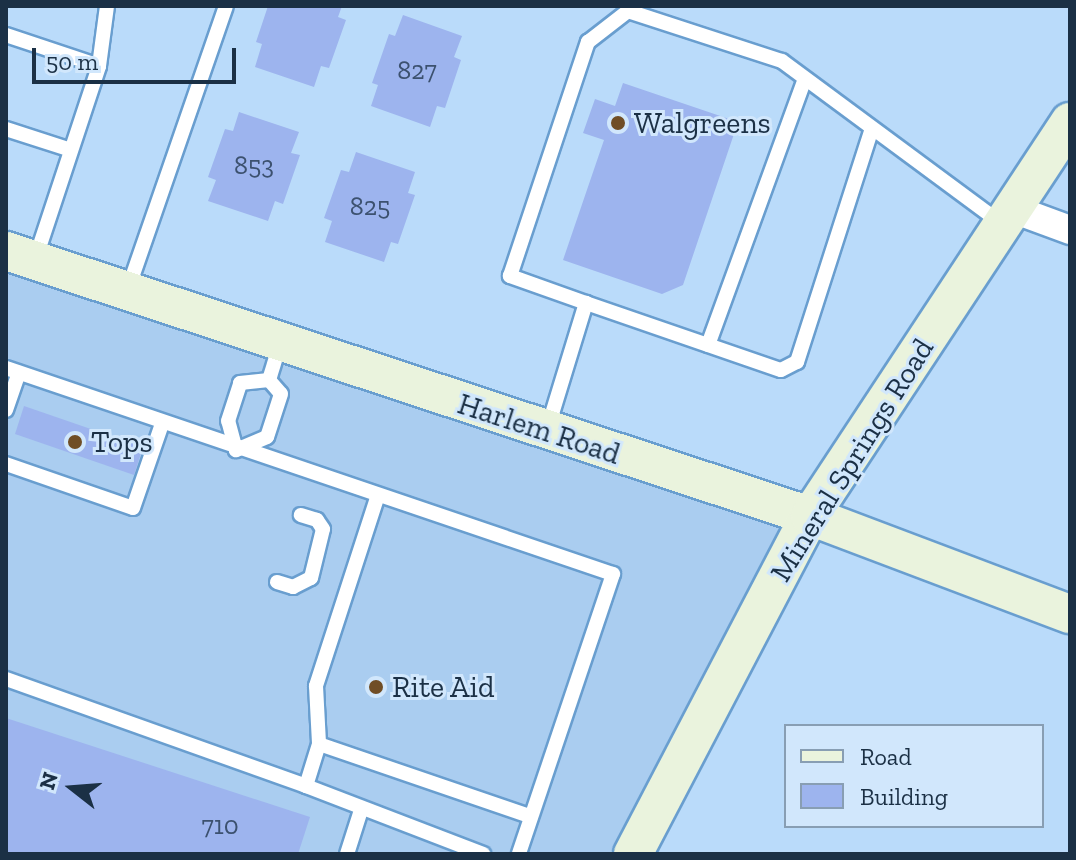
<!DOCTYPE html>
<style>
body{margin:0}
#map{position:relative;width:1076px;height:860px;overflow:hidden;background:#badbfa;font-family:"Zilla Slab",serif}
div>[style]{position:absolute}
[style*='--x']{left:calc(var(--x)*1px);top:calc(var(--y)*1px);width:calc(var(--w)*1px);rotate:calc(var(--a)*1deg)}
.built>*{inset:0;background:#aacdf0}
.building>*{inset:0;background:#9db4ee}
.roads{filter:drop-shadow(2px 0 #699ecf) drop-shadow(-2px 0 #699ecf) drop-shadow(0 2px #699ecf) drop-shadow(0 -2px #699ecf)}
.lane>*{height:14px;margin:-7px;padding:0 7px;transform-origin:7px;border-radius:7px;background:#fff}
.street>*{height:28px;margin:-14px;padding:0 14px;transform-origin:14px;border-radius:14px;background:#fff}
.secondary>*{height:38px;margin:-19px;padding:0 19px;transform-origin:19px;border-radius:19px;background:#eaf3dd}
.dots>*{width:22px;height:22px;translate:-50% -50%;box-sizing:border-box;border:4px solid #d1e7fc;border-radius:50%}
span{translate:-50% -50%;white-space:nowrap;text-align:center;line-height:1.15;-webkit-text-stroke:6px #d1e7fc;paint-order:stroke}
.number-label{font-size:26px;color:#3c516f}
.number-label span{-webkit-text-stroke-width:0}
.poi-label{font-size:30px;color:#1b3045}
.left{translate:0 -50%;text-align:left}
.street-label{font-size:30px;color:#1b3045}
.frame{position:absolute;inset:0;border:8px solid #1b3045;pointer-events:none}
.legend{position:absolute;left:784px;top:724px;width:260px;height:104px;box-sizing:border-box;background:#d1e7fc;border:2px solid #889eb3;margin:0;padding:10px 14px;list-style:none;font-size:24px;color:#1b3045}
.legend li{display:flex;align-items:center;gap:16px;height:40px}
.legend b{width:40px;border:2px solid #889eb3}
.north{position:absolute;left:32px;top:748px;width:80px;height:80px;-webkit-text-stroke:6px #d1e7fc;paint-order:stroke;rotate:287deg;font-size:22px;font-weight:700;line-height:32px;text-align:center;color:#1b3045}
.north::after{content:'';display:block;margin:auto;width:28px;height:36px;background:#1b3045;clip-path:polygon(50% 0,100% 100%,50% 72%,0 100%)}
.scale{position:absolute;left:32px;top:48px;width:204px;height:36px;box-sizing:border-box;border:4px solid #1b3045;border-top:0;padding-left:10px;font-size:24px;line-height:28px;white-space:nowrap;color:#1b3045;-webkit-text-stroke:6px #d1e7fc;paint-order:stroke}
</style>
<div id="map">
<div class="built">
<div style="clip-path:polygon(6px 259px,797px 523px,622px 854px,6px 854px)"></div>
</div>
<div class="building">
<div style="clip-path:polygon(268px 6px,342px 6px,338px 17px,346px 20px,329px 68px,321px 66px,314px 87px,255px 67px,262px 44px,256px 42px)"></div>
<div style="clip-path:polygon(403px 15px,462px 36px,454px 57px,461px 60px,445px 108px,437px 106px,430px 127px,371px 106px,378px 85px,372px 83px,389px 34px,395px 36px)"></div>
<div style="clip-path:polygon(623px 83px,738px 122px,683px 285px,662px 294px,563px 260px,604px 140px,583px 133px,595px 99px,615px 106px)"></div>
<div style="clip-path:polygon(239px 112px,299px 132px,291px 153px,300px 155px,283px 204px,275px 201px,268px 221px,208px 201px,216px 180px,208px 177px,225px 129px,233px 131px)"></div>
<div style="clip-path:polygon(356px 152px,415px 172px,408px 193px,415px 195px,398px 244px,391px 242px,384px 262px,325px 242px,332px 221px,324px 218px,341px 170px,349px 172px)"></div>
<div style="clip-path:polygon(24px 406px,143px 447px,134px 475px,15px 434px)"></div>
<div style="clip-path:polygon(6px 718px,310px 817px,298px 854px,6px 854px)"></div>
</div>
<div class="roads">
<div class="lane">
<div style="--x:6;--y:35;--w:98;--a:18.4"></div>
<div style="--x:6;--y:129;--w:68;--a:17.9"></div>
<div style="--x:35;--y:260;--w:204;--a:-71.7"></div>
<div style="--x:99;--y:66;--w:61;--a:-82.4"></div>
<div style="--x:128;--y:289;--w:299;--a:-70.9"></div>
<div style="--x:586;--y:303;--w:206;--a:19"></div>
<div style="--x:781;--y:370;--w:18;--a:-27"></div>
<div style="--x:797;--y:362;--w:245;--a:-72.2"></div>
<div style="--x:708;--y:345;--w:283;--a:-70"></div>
<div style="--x:6;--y:368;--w:641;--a:18.75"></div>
<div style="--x:613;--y:574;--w:295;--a:108.6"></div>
<div style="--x:269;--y:380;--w:18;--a:49"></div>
<div style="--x:281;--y:394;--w:45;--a:108"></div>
<div style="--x:267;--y:437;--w:34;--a:157"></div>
<div style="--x:236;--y:450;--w:30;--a:-105"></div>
<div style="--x:228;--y:421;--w:40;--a:-72"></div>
<div style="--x:240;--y:383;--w:29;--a:-6"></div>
<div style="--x:269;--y:380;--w:37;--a:-73"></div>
<div style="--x:6;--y:410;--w:39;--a:-71"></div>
<div style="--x:548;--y:427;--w:130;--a:-73"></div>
<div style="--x:586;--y:303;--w:81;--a:-160.4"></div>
<div style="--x:510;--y:276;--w:247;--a:-71.6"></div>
<div style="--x:588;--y:42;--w:51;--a:-37.8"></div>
<div style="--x:628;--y:11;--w:162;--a:18"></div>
<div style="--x:782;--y:61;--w:274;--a:36.5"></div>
<div style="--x:6;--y:464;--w:134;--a:19.1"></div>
<div style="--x:133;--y:508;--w:89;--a:-71"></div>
<div style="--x:378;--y:495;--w:201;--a:108"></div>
<div style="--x:316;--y:686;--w:58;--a:87"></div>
<div style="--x:319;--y:744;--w:44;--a:107.2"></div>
<div style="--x:306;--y:786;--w:190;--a:21"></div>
<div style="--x:277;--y:582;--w:17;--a:17"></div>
<div style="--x:293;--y:587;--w:20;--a:-27"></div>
<div style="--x:311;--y:578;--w:50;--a:-76.2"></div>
<div style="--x:323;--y:529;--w:11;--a:-124"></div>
<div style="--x:317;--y:520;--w:17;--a:-163"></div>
<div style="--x:6;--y:679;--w:319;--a:19.6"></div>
<div style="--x:319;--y:744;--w:222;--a:18.9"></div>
<div style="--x:347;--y:854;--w:46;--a:-72.3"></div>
</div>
<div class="street">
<div style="--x:1013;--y:209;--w:61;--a:20.2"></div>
</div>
<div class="secondary">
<div style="--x:6;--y:251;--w:847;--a:18.24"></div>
<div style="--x:810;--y:516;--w:278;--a:20.7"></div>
<div style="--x:633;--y:854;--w:382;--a:-62.4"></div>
<div style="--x:810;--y:516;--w:472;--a:-56.6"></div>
</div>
</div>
<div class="dots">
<div style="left:618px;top:123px;background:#704e26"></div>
<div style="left:75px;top:442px;background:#704e26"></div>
<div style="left:376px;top:687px;background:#704e26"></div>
</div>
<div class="number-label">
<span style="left:417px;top:71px">827</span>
<span style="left:254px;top:166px">853</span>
<span style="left:370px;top:207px">825</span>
<span style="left:220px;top:826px">710</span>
</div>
<div class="poi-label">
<span class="left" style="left:634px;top:123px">Walgreens</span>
<span class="left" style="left:91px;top:442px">Tops</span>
<span class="left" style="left:392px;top:687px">Rite Aid</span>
</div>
<div class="street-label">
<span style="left:539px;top:429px;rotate:18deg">Harlem Road</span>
<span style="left:852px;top:460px;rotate:-58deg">Mineral Springs Road</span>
</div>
<div class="frame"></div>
<ul class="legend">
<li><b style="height:10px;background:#eaf3dd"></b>Road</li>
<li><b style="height:22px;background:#9db4ee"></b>Building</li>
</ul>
<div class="north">N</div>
<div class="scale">50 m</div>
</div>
